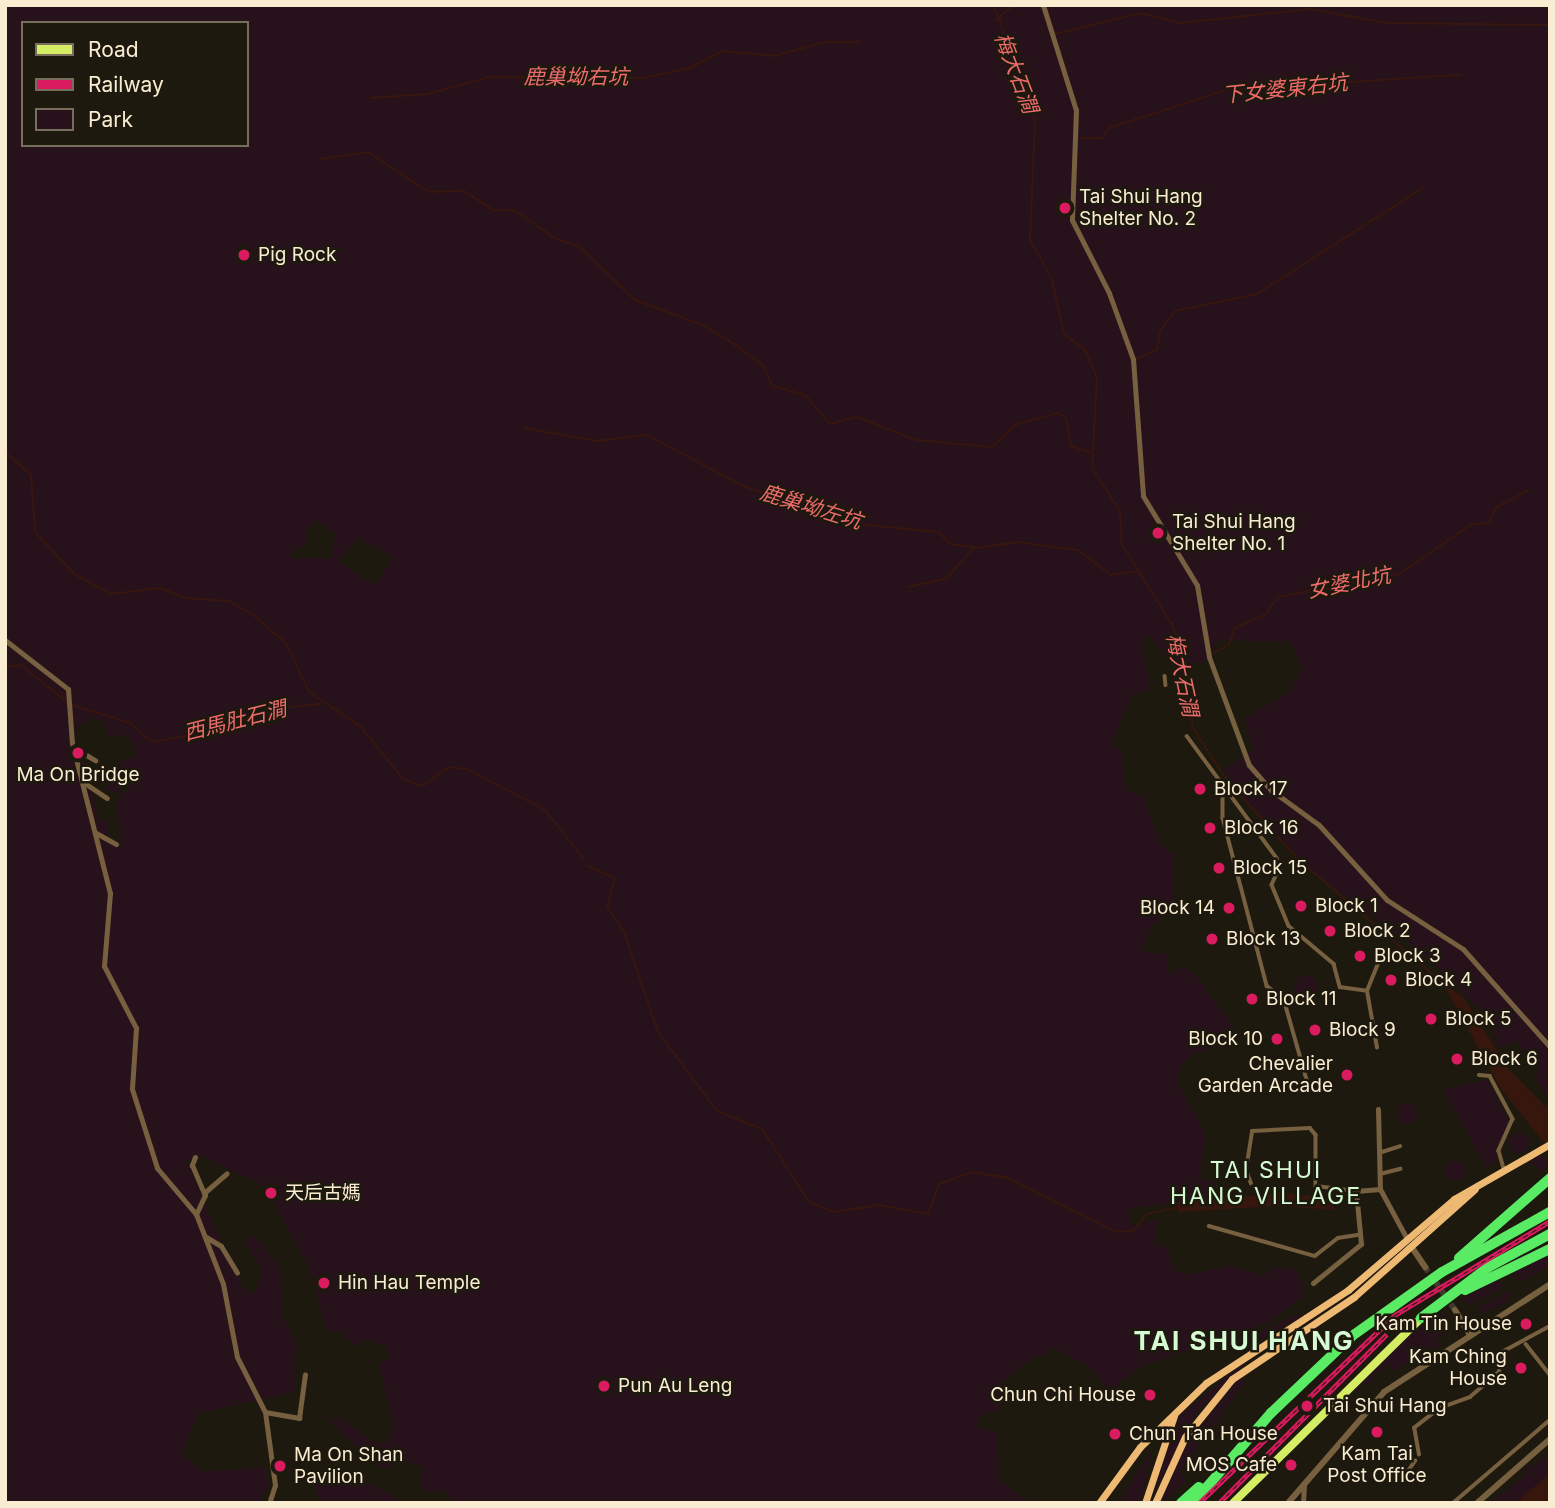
<!DOCTYPE html>
<meta charset="utf-8">
<style>
body{margin:0}
#map{position:relative;width:1555px;height:1508px;overflow:hidden;background:#1e190f;font-family:Inter,"Noto Sans TC",sans-serif}
div>[style]{position:absolute}
[style*='--x']{left:calc(var(--x)*1px);top:calc(var(--y)*1px);width:calc(var(--w)*1px);rotate:calc(var(--a)*1deg)}
.green>*{inset:0;background:#27121c}
.round{border-radius:50%}
.water>*{inset:0;background:#37160e}
.stream>*{height:2px;margin:-1px;padding:0 1px;transform-origin:1px;border-radius:1px;background:#37160e}
.tertiary-tunnel>*{height:6px;margin-top:-3px;transform-origin:0;background:repeating-linear-gradient(90deg,#3f392c 0 6px,transparent 0 9px)}
.pedestrian>*{height:3.5px;margin:-1.75px;padding:0 1.75px;transform-origin:1.75px;border-radius:1.75px;background:#77603f}
.minor>*{height:5px;margin:-2.5px;padding:0 2.5px;transform-origin:2.5px;border-radius:2.5px;background:#77603f}
.tertiary>*{height:6px;margin:-3px;padding:0 3px;transform-origin:3px;border-radius:3px;background:#77603f}
.secondary>*{height:7px;margin:-3.5px;padding:0 3.5px;transform-origin:3.5px;border-radius:3.5px;background:#eeb973}
.primary>*{height:8px;margin:-4px;padding:0 4px;transform-origin:4px;border-radius:4px;background:#d5ec65}
.motorway>*{height:10px;margin:-5px;padding:0 5px;transform-origin:5px;border-radius:5px;background:#5aeb64}
.rail>*{height:4.5px;margin-top:-2.25px;transform-origin:0;background:repeating-linear-gradient(90deg,#1e190f 0 5px,#db1b5f 0 10px);box-sizing:border-box;border-block:2px solid #db1b5f}
.dots>*{width:19px;height:19px;translate:-50% -50%;box-sizing:border-box;border:4px solid #1e190f;border-radius:50%}
span{translate:-50% -50%;white-space:nowrap;text-align:center;line-height:1.15;-webkit-text-stroke:5px #1e190f;paint-order:stroke}
.poi-label{font-size:19px;color:#f9ecd1}
.left{translate:0 -50%;text-align:left}
.right{translate:-100% -50%;text-align:right}
.water-label{font-size:21px;color:#ed6c6b;font-style:italic}
.quarter-label{font-size:23px;color:#d6fad3;letter-spacing:2px}
.district-label{font-size:26px;color:#d6fad3;font-weight:700;letter-spacing:2px}
.frame{position:absolute;inset:0;border:7px solid #f9ecd1;pointer-events:none}
.legend{position:absolute;left:21px;top:21px;width:228px;height:126px;box-sizing:border-box;background:#1e190f;border:2px solid #766d5d;margin:0;padding:9px 12px;list-style:none;font-size:21px;color:#f9ecd1}
.legend li{display:flex;align-items:center;gap:14px;height:35px}
.legend b{width:35px;border:2px solid #766d5d}
</style>
<div id="map">
<div class="green">
<div style="clip-path:polygon(evenodd,5px 5px,1550px 5px,1547px 1094px,1534px 1078px,1540px 1072px,1517px 1041px,1497px 1047px,1492px 1021px,1423px 954px,1312px 871px,1243px 799px,1224px 769px,1253px 750px,1245px 719px,1288px 692px,1304px 669px,1289px 642px,1219px 640px,1203px 663px,1174px 663px,1147px 635px,1142px 642px,1150px 691px,1132px 694px,1111px 744px,1122px 753px,1125px 790px,1144px 796px,1160px 842px,1174px 856px,1174px 905px,1153px 924px,1142px 951px,1167px 954px,1168px 975px,1183px 966px,1195px 974px,1241px 1038px,1190px 1056px,1180px 1067px,1178px 1083px,1206px 1135px,1200px 1178px,1214px 1181px,1217px 1196px,1128px 1209px,1132px 1225px,1155px 1220px,1155px 1244px,1167px 1246px,1174px 1269px,1185px 1275px,1231px 1266px,1264px 1276px,1271px 1268px,1294px 1268px,1303px 1281px,1303px 1297px,1269px 1322px,1145px 1365px,1109px 1391px,1089px 1367px,1054px 1349px,1026px 1362px,1002px 1382px,999px 1409px,978px 1416px,976px 1427px,997px 1431px,999px 1478px,1028px 1503px,453px 1503px,445px 1490px,427px 1493px,419px 1484px,423px 1467px,393px 1458px,390px 1470px,376px 1464px,330px 1421px,340px 1417px,372px 1442px,387px 1443px,394px 1427px,379px 1364px,390px 1359px,385px 1346px,367px 1339px,356px 1347px,339px 1330px,326px 1331px,311px 1271px,264px 1186px,202px 1156px,186px 1161px,243px 1289px,253px 1294px,263px 1272px,245px 1243px,254px 1235px,280px 1268px,282px 1314px,297px 1344px,294px 1392px,199px 1413px,182px 1453px,203px 1472px,265px 1467px,269px 1483px,259px 1503px,5px 1503px,5px 5px,23px 23px,247px 23px,247px 145px,23px 145px,23px 23px,5px 5px,315px 520px,335px 534px,331px 558px,293px 558px,290px 551px,309px 545px,304px 533px,315px 520px,5px 5px,358px 538px,392px 557px,375px 586px,339px 561px,358px 538px,5px 5px,93px 718px,106px 722px,108px 739px,123px 734px,132px 739px,136px 756px,121px 761px,106px 789px,117px 794px,126px 778px,141px 772px,117px 801px,121px 847px,109px 843px,107px 821px,100px 822px,76px 742px,76px 728px,93px 718px)"></div>
<div class="round" style="left:1294px;top:975px;width:24px;height:24px"></div>
<div style="clip-path:polygon(1487px 1080px,1511px 1125px,1497px 1148px,1496px 1162px,1486px 1167px,1443px 1089px)"></div>
<div class="round" style="left:1397px;top:1103px;width:20px;height:20px"></div>
<div class="round" style="left:1509px;top:1133px;width:20px;height:20px"></div>
<div style="clip-path:polygon(1530px 1151px,1540px 1151px,1548px 1163px,1542px 1172px,1530px 1162px)"></div>
<div class="round" style="left:1445px;top:1161px;width:20px;height:20px"></div>
<div style="clip-path:polygon(1550px 1254px,1550px 1266px,1517px 1283px,1517px 1275px,1508px 1274px)"></div>
<div style="clip-path:polygon(1496px 1277px,1503px 1286px,1497px 1291px,1469px 1304px,1462px 1301px)"></div>
<div style="clip-path:polygon(1513px 1289px,1506px 1303px,1480px 1313px,1480px 1308px)"></div>
<div style="clip-path:polygon(1443px 1313px,1450px 1327px,1435px 1341px,1443px 1345px,1406px 1354px,1410px 1362px,1396px 1371px,1386px 1364px,1371px 1377px,1373px 1384px,1365px 1382px,1338px 1405px,1391px 1350px)"></div>
<div style="clip-path:polygon(1301px 1314px,1302px 1316px,1249px 1346px,1246px 1340px,1227px 1344px)"></div>
<div style="clip-path:polygon(1253px 1355px,1195px 1415px,1149px 1503px,1180px 1416px)"></div>
<div style="clip-path:polygon(1240px 1377px,1245px 1382px,1180px 1471px,1186px 1481px,1161px 1503px,1184px 1449px)"></div>
<div style="clip-path:polygon(1152px 1450px,1141px 1503px,1120px 1503px,1134px 1477px)"></div>
<div style="clip-path:polygon(1550px 1453px,1550px 1474px,1516px 1503px,1491px 1502px,1526px 1475px,1527px 1463px,1533px 1467px)"></div>
<div style="clip-path:polygon(329px 1474px,373px 1484px,402px 1503px,322px 1503px,310px 1476px)"></div>
</div>
<div class="water">
<div style="clip-path:polygon(1443px 983px,1463px 997px,1508px 1068px,1550px 1111px,1550px 1150px,1501px 1089px)"></div>
<div style="clip-path:polygon(1281px 1193px,1336px 1198px,1334px 1210px,1278px 1206px,1178px 1212px,1177px 1202px)"></div>
<div style="clip-path:polygon(1550px 1474px,1550px 1503px,1516px 1503px,1534px 1487px)"></div>
</div>
<div class="stream">
<div style="--x:994;--y:5;--w:123;--a:70.5"></div>
<div style="--x:1035;--y:121;--w:119;--a:92.4"></div>
<div style="--x:1030;--y:240;--w:43;--a:60.4"></div>
<div style="--x:1051;--y:277;--w:58;--a:77.2"></div>
<div style="--x:1064;--y:334;--w:26;--a:37"></div>
<div style="--x:1085;--y:350;--w:30;--a:66"></div>
<div style="--x:1097;--y:377;--w:91;--a:93.1"></div>
<div style="--x:1092;--y:468;--w:51;--a:56.9"></div>
<div style="--x:1120;--y:511;--w:33;--a:87"></div>
<div style="--x:1122;--y:544;--w:99;--a:58.2"></div>
<div style="--x:1174;--y:628;--w:102;--a:79.2"></div>
<div style="--x:1193;--y:728;--w:61;--a:57.1"></div>
<div style="--x:1226;--y:779;--w:106;--a:48.1"></div>
<div style="--x:1297;--y:858;--w:192;--a:40.6"></div>
<div style="--x:996;--y:20;--w:23;--a:-41"></div>
<div style="--x:1055;--y:34;--w:89;--a:-13.7"></div>
<div style="--x:1141;--y:13;--w:41;--a:14"></div>
<div style="--x:1181;--y:23;--w:130;--a:-6.2"></div>
<div style="--x:1310;--y:9;--w:78;--a:10.3"></div>
<div style="--x:1387;--y:23;--w:163;--a:0.7"></div>
<div style="--x:371;--y:98;--w:56;--a:-4.1"></div>
<div style="--x:427;--y:94;--w:65;--a:-15.1"></div>
<div style="--x:490;--y:77;--w:153;--a:0.4"></div>
<div style="--x:643;--y:78;--w:48;--a:-12"></div>
<div style="--x:690;--y:68;--w:36;--a:-28"></div>
<div style="--x:722;--y:51;--w:52;--a:5.5"></div>
<div style="--x:774;--y:56;--w:53;--a:-15.4"></div>
<div style="--x:825;--y:42;--w:34;--a:0"></div>
<div style="--x:1077;--y:138;--w:25;--a:0"></div>
<div style="--x:1102;--y:138;--w:12;--a:-55"></div>
<div style="--x:1109;--y:128;--w:123;--a:-18"></div>
<div style="--x:1226;--y:90;--w:235;--a:-3.7"></div>
<div style="--x:320;--y:159;--w:49;--a:-8.3"></div>
<div style="--x:368;--y:152;--w:73;--a:33.3"></div>
<div style="--x:429;--y:192;--w:35;--a:-2"></div>
<div style="--x:464;--y:191;--w:35;--a:33"></div>
<div style="--x:493;--y:210;--w:23;--a:2"></div>
<div style="--x:516;--y:211;--w:49;--a:35"></div>
<div style="--x:556;--y:239;--w:24;--a:17"></div>
<div style="--x:579;--y:246;--w:78;--a:44"></div>
<div style="--x:635;--y:300;--w:75;--a:20.4"></div>
<div style="--x:705;--y:326;--w:39;--a:32"></div>
<div style="--x:738;--y:347;--w:31;--a:36"></div>
<div style="--x:763;--y:365;--w:23;--a:67"></div>
<div style="--x:772;--y:386;--w:34;--a:15"></div>
<div style="--x:805;--y:395;--w:38;--a:49"></div>
<div style="--x:830;--y:424;--w:28;--a:-15"></div>
<div style="--x:857;--y:417;--w:63;--a:21.3"></div>
<div style="--x:916;--y:440;--w:76;--a:5.3"></div>
<div style="--x:992;--y:447;--w:32;--a:-44"></div>
<div style="--x:1015;--y:425;--w:45;--a:-15.6"></div>
<div style="--x:1058;--y:413;--w:9;--a:32"></div>
<div style="--x:1066;--y:418;--w:28;--a:80"></div>
<div style="--x:1071;--y:446;--w:20;--a:18"></div>
<div style="--x:1136;--y:359;--w:23;--a:-23"></div>
<div style="--x:1157;--y:350;--w:19;--a:-81"></div>
<div style="--x:1160;--y:331;--w:25;--a:-53"></div>
<div style="--x:1175;--y:311;--w:84;--a:-11.7"></div>
<div style="--x:1257;--y:294;--w:197;--a:-32.6"></div>
<div style="--x:524;--y:428;--w:74;--a:10.1"></div>
<div style="--x:597;--y:441;--w:50;--a:-6.8"></div>
<div style="--x:647;--y:435;--w:109;--a:28"></div>
<div style="--x:743;--y:486;--w:112;--a:19.2"></div>
<div style="--x:849;--y:523;--w:89;--a:5.8"></div>
<div style="--x:938;--y:532;--w:18;--a:43"></div>
<div style="--x:951;--y:544;--w:27;--a:8"></div>
<div style="--x:978;--y:548;--w:39;--a:-9"></div>
<div style="--x:1017;--y:542;--w:62;--a:7.5"></div>
<div style="--x:1078;--y:550;--w:41;--a:37.1"></div>
<div style="--x:1111;--y:575;--w:29;--a:-8"></div>
<div style="--x:5;--y:452;--w:35;--a:41"></div>
<div style="--x:31;--y:475;--w:57;--a:86"></div>
<div style="--x:35;--y:532;--w:57;--a:47.1"></div>
<div style="--x:74;--y:574;--w:42;--a:28.4"></div>
<div style="--x:111;--y:594;--w:49;--a:-7"></div>
<div style="--x:160;--y:588;--w:28;--a:21"></div>
<div style="--x:186;--y:598;--w:43;--a:4"></div>
<div style="--x:229;--y:601;--w:25;--a:29"></div>
<div style="--x:251;--y:613;--w:46;--a:40.6"></div>
<div style="--x:286;--y:643;--w:54;--a:64.9"></div>
<div style="--x:309;--y:692;--w:61;--a:33.7"></div>
<div style="--x:360;--y:726;--w:70;--a:50.8"></div>
<div style="--x:404;--y:780;--w:20;--a:18"></div>
<div style="--x:423;--y:786;--w:31;--a:-37"></div>
<div style="--x:448;--y:767;--w:19;--a:6"></div>
<div style="--x:467;--y:769;--w:88;--a:27.7"></div>
<div style="--x:545;--y:810;--w:61;--a:51.6"></div>
<div style="--x:909;--y:587;--w:39;--a:-13"></div>
<div style="--x:947;--y:578;--w:40;--a:-49"></div>
<div style="--x:1211;--y:654;--w:20;--a:-27"></div>
<div style="--x:1229;--y:645;--w:18;--a:-71"></div>
<div style="--x:1235;--y:628;--w:34;--a:-24"></div>
<div style="--x:1266;--y:614;--w:21;--a:-55"></div>
<div style="--x:1278;--y:597;--w:123;--a:-10.8"></div>
<div style="--x:1399;--y:574;--w:88;--a:-34.4"></div>
<div style="--x:1472;--y:524;--w:17;--a:-3"></div>
<div style="--x:1489;--y:523;--w:17;--a:-66"></div>
<div style="--x:1496;--y:507;--w:37;--a:-27"></div>
<div style="--x:5;--y:667;--w:16;--a:-7"></div>
<div style="--x:21;--y:665;--w:59;--a:38.8"></div>
<div style="--x:72;--y:705;--w:61;--a:17.2"></div>
<div style="--x:130;--y:723;--w:29;--a:41"></div>
<div style="--x:152;--y:742;--w:62;--a:-10.2"></div>
<div style="--x:213;--y:731;--w:69;--a:-19.5"></div>
<div style="--x:278;--y:708;--w:42;--a:-5.4"></div>
<div style="--x:588;--y:866;--w:30;--a:24"></div>
<div style="--x:615;--y:878;--w:30;--a:105"></div>
<div style="--x:607;--y:907;--w:30;--a:56"></div>
<div style="--x:624;--y:932;--w:106;--a:71.2"></div>
<div style="--x:658;--y:1032;--w:99;--a:53.2"></div>
<div style="--x:717;--y:1111;--w:48;--a:21.8"></div>
<div style="--x:762;--y:1129;--w:87;--a:57.2"></div>
<div style="--x:809;--y:1202;--w:27;--a:22"></div>
<div style="--x:834;--y:1212;--w:45;--a:-9"></div>
<div style="--x:878;--y:1205;--w:51;--a:10.2"></div>
<div style="--x:928;--y:1214;--w:32;--a:-70"></div>
<div style="--x:939;--y:1184;--w:35;--a:-20"></div>
<div style="--x:972;--y:1172;--w:33;--a:9"></div>
<div style="--x:1005;--y:1177;--w:125;--a:26.2"></div>
<div style="--x:1117;--y:1232;--w:16;--a:-4"></div>
<div style="--x:1133;--y:1231;--w:22;--a:-51"></div>
<div style="--x:1147;--y:1214;--w:33;--a:-12"></div>
</div>
<div class="tertiary-tunnel">
<div style="--x:1425;--y:1267;--w:52;--a:55.1"></div>
</div>
<div class="pedestrian">
<div style="--x:1165;--y:676;--w:9;--a:84"></div>
<div style="--x:1187;--y:736;--w:152;--a:53.6"></div>
<div style="--x:1223;--y:787;--w:31;--a:90"></div>
<div style="--x:1223;--y:818;--w:174;--a:75.3"></div>
<div style="--x:1267;--y:986;--w:21;--a:37"></div>
<div style="--x:1284;--y:999;--w:87;--a:74.1"></div>
<div style="--x:1278;--y:872;--w:14;--a:115"></div>
<div style="--x:1272;--y:885;--w:44;--a:67.5"></div>
<div style="--x:1289;--y:926;--w:59;--a:40.2"></div>
<div style="--x:1334;--y:964;--w:24;--a:75"></div>
<div style="--x:1340;--y:987;--w:27;--a:8"></div>
<div style="--x:1377;--y:1048;--w:58;--a:-100"></div>
<div style="--x:1367;--y:991;--w:45;--a:-68"></div>
<div style="--x:1479;--y:1075;--w:11;--a:5"></div>
<div style="--x:1490;--y:1076;--w:49;--a:61.9"></div>
<div style="--x:1513;--y:1119;--w:35;--a:114"></div>
<div style="--x:1499;--y:1151;--w:18;--a:74"></div>
<div style="--x:1379;--y:1153;--w:22;--a:-18"></div>
<div style="--x:1380;--y:1174;--w:21;--a:-14"></div>
<div style="--x:1251;--y:1184;--w:15;--a:-110"></div>
<div style="--x:1246;--y:1170;--w:39;--a:-81"></div>
<div style="--x:1252;--y:1131;--w:58;--a:-3"></div>
<div style="--x:1310;--y:1128;--w:9;--a:49"></div>
<div style="--x:1316;--y:1135;--w:51;--a:90"></div>
<div style="--x:1316;--y:1186;--w:40;--a:7.1"></div>
<div style="--x:1209;--y:1226;--w:110;--a:15.8"></div>
<div style="--x:1315;--y:1256;--w:29;--a:-38"></div>
<div style="--x:1338;--y:1238;--w:19;--a:-9"></div>
<div style="--x:1526;--y:1344;--w:39;--a:52"></div>
<div style="--x:1419;--y:1455;--w:27;--a:-100"></div>
<div style="--x:1414;--y:1428;--w:33;--a:-38"></div>
<div style="--x:1440;--y:1408;--w:32;--a:-20"></div>
<div style="--x:1470;--y:1397;--w:38;--a:-41"></div>
<div style="--x:1499;--y:1372;--w:20;--a:-81"></div>
<div style="--x:1502;--y:1352;--w:55;--a:-28.4"></div>
<div style="--x:1406;--y:1474;--w:16;--a:-55"></div>
<div style="--x:1453;--y:1503;--w:128;--a:-40.6"></div>
</div>
<div class="minor">
<div style="--x:1043;--y:5;--w:110;--a:72.6"></div>
<div style="--x:1076;--y:110;--w:110;--a:92.1"></div>
<div style="--x:1072;--y:220;--w:82;--a:63.1"></div>
<div style="--x:1109;--y:293;--w:70;--a:70"></div>
<div style="--x:1133;--y:359;--w:137;--a:85.8"></div>
<div style="--x:1143;--y:496;--w:104;--a:58.8"></div>
<div style="--x:1197;--y:585;--w:73;--a:80.5"></div>
<div style="--x:1209;--y:657;--w:115;--a:69.7"></div>
<div style="--x:1249;--y:765;--w:33;--a:49"></div>
<div style="--x:1271;--y:790;--w:59;--a:36.1"></div>
<div style="--x:1319;--y:825;--w:101;--a:47.8"></div>
<div style="--x:1387;--y:900;--w:90;--a:32.8"></div>
<div style="--x:1463;--y:949;--w:131;--a:48.4"></div>
<div style="--x:5;--y:640;--w:80;--a:37.9"></div>
<div style="--x:68;--y:689;--w:54;--a:85.8"></div>
<div style="--x:72;--y:743;--w:155;--a:75.8"></div>
<div style="--x:110;--y:893;--w:73;--a:94.7"></div>
<div style="--x:104;--y:966;--w:70;--a:62.7"></div>
<div style="--x:136;--y:1028;--w:61;--a:93.8"></div>
<div style="--x:132;--y:1089;--w:83;--a:72.4"></div>
<div style="--x:157;--y:1168;--w:60;--a:49.7"></div>
<div style="--x:196;--y:1214;--w:75;--a:68.9"></div>
<div style="--x:223;--y:1284;--w:74;--a:79.1"></div>
<div style="--x:237;--y:1357;--w:62;--a:63"></div>
<div style="--x:265;--y:1412;--w:74;--a:82.2"></div>
<div style="--x:275;--y:1485;--w:19;--a:108"></div>
<div style="--x:73;--y:747;--w:26;--a:31"></div>
<div style="--x:86;--y:784;--w:25;--a:34"></div>
<div style="--x:96;--y:833;--w:23;--a:29"></div>
<div style="--x:1378;--y:1109;--w:80;--a:88.6"></div>
<div style="--x:1380;--y:1189;--w:57;--a:61.6"></div>
<div style="--x:195;--y:1157;--w:9;--a:111"></div>
<div style="--x:192;--y:1165;--w:33;--a:67"></div>
<div style="--x:205;--y:1195;--w:21;--a:115"></div>
<div style="--x:204;--y:1193;--w:30;--a:-41"></div>
<div style="--x:206;--y:1237;--w:17;--a:31"></div>
<div style="--x:221;--y:1246;--w:31;--a:59"></div>
<div style="--x:1313;--y:1283;--w:62;--a:-39.1"></div>
<div style="--x:1361;--y:1244;--w:53;--a:-95.4"></div>
<div style="--x:1356;--y:1191;--w:24;--a:-5"></div>
<div style="--x:265;--y:1412;--w:35;--a:10"></div>
<div style="--x:299;--y:1418;--w:44;--a:-82.2"></div>
<div style="--x:1303;--y:1503;--w:17;--a:-87"></div>
</div>
<div class="tertiary">
<div style="--x:1413;--y:1249;--w:22;--a:56"></div>
<div style="--x:1455;--y:1310;--w:27;--a:59"></div>
<div style="--x:1288;--y:1503;--w:147;--a:-49.1"></div>
<div style="--x:1384;--y:1392;--w:198;--a:-33"></div>
<div style="--x:1477;--y:1503;--w:97;--a:-41.2"></div>
</div>
<div class="secondary">
<div style="--x:1099;--y:1503;--w:69;--a:-53.8"></div>
<div style="--x:1140;--y:1447;--w:92;--a:-44.1"></div>
<div style="--x:1206;--y:1383;--w:170;--a:-33.2"></div>
<div style="--x:1348;--y:1290;--w:140;--a:-40.6"></div>
<div style="--x:1454;--y:1199;--w:111;--a:-29.8"></div>
<div style="--x:1145;--y:1503;--w:92;--a:-71.6"></div>
<div style="--x:1155;--y:1503;--w:72;--a:-65.6"></div>
<div style="--x:1185;--y:1437;--w:75;--a:-51"></div>
<div style="--x:1232;--y:1379;--w:147;--a:-33.9"></div>
<div style="--x:1354;--y:1297;--w:162;--a:-41.8"></div>
</div>
<div class="primary">
<div style="--x:1233;--y:1503;--w:264;--a:-44.5"></div>
</div>
<div class="motorway">
<div style="--x:1459;--y:1258;--w:121;--a:-41.3"></div>
<div style="--x:1465;--y:1290;--w:94;--a:-25.8"></div>
<div style="--x:1421;--y:1318;--w:83;--a:-37.1"></div>
<div style="--x:1487;--y:1268;--w:72;--a:-28.4"></div>
<div style="--x:1181;--y:1503;--w:24;--a:-42"></div>
<div style="--x:1193;--y:1503;--w:119;--a:-49.1"></div>
<div style="--x:1271;--y:1413;--w:112;--a:-43.5"></div>
<div style="--x:1352;--y:1336;--w:110;--a:-35.4"></div>
<div style="--x:1442;--y:1272;--w:124;--a:-29.1"></div>
</div>
<div class="rail">
<div style="--x:1199;--y:1503;--w:272;--a:-43.8"></div>
<div style="--x:1395;--y:1315;--w:181;--a:-31.2"></div>
<div style="--x:1219;--y:1503;--w:238;--a:-45.2"></div>
</div>
<div class="dots">
<div style="left:1065px;top:208px;background:#db1b5f"></div>
<div style="left:244px;top:255px;background:#db1b5f"></div>
<div style="left:1158px;top:533px;background:#db1b5f"></div>
<div style="left:78px;top:753px;background:#db1b5f"></div>
<div style="left:1200px;top:789px;background:#db1b5f"></div>
<div style="left:1210px;top:828px;background:#db1b5f"></div>
<div style="left:1219px;top:868px;background:#db1b5f"></div>
<div style="left:1301px;top:906px;background:#db1b5f"></div>
<div style="left:1229px;top:908px;background:#db1b5f"></div>
<div style="left:1330px;top:931px;background:#db1b5f"></div>
<div style="left:1212px;top:939px;background:#db1b5f"></div>
<div style="left:1360px;top:956px;background:#db1b5f"></div>
<div style="left:1391px;top:980px;background:#db1b5f"></div>
<div style="left:1252px;top:999px;background:#db1b5f"></div>
<div style="left:1431px;top:1019px;background:#db1b5f"></div>
<div style="left:1315px;top:1030px;background:#db1b5f"></div>
<div style="left:1277px;top:1039px;background:#db1b5f"></div>
<div style="left:1457px;top:1059px;background:#db1b5f"></div>
<div style="left:1347px;top:1075px;background:#db1b5f"></div>
<div style="left:271px;top:1193px;background:#db1b5f"></div>
<div style="left:324px;top:1283px;background:#db1b5f"></div>
<div style="left:1526px;top:1324px;background:#db1b5f"></div>
<div style="left:1521px;top:1368px;background:#db1b5f"></div>
<div style="left:604px;top:1386px;background:#db1b5f"></div>
<div style="left:1150px;top:1395px;background:#db1b5f"></div>
<div style="left:1307px;top:1406px;background:#db1b5f"></div>
<div style="left:1377px;top:1432px;background:#db1b5f"></div>
<div style="left:1115px;top:1434px;background:#db1b5f"></div>
<div style="left:1291px;top:1465px;background:#db1b5f"></div>
<div style="left:280px;top:1466px;background:#db1b5f"></div>
</div>
<div class="poi-label">
<span class="left" style="left:1079px;top:208px">Tai Shui Hang<br>Shelter No. 2</span>
<span class="left" style="left:258px;top:255px">Pig Rock</span>
<span class="left" style="left:1172px;top:533px">Tai Shui Hang<br>Shelter No. 1</span>
<span style="left:78px;top:775px">Ma On Bridge</span>
<span class="left" style="left:1214px;top:789px">Block 17</span>
<span class="left" style="left:1224px;top:828px">Block 16</span>
<span class="left" style="left:1233px;top:868px">Block 15</span>
<span class="left" style="left:1315px;top:906px">Block 1</span>
<span class="right" style="left:1215px;top:908px">Block 14</span>
<span class="left" style="left:1344px;top:931px">Block 2</span>
<span class="left" style="left:1226px;top:939px">Block 13</span>
<span class="left" style="left:1374px;top:956px">Block 3</span>
<span class="left" style="left:1405px;top:980px">Block 4</span>
<span class="left" style="left:1266px;top:999px">Block 11</span>
<span class="left" style="left:1445px;top:1019px">Block 5</span>
<span class="left" style="left:1329px;top:1030px">Block 9</span>
<span class="right" style="left:1263px;top:1039px">Block 10</span>
<span class="left" style="left:1471px;top:1059px">Block 6</span>
<span class="right" style="left:1333px;top:1075px">Chevalier<br>Garden Arcade</span>
<span class="left" style="left:285px;top:1193px">天后古媽</span>
<span class="left" style="left:338px;top:1283px">Hin Hau Temple</span>
<span class="right" style="left:1512px;top:1324px">Kam Tin House</span>
<span class="right" style="left:1507px;top:1368px">Kam Ching<br>House</span>
<span class="left" style="left:618px;top:1386px">Pun Au Leng</span>
<span class="right" style="left:1136px;top:1395px">Chun Chi House</span>
<span class="left" style="left:1323px;top:1406px">Tai Shui Hang</span>
<span class="left" style="left:1129px;top:1434px">Chun Tan House</span>
<span style="left:1377px;top:1465px">Kam Tai<br>Post Office</span>
<span class="left" style="left:294px;top:1466px">Ma On Shan<br>Pavilion</span>
<span class="right" style="left:1277px;top:1465px">MOS Cafe</span>
</div>
<div class="water-label">
<span style="left:1016px;top:73px;rotate:69deg">梅大石澗</span>
<span style="left:576px;top:77px">鹿巢坳右坑</span>
<span style="left:1285px;top:89px;rotate:-6deg">下女婆東右坑</span>
<span style="left:811px;top:507px;rotate:17deg">鹿巢坳左坑</span>
<span style="left:1349px;top:583px;rotate:-11deg">女婆北坑</span>
<span style="left:1182px;top:675px;rotate:78deg">梅大石澗</span>
<span style="left:235px;top:721px;rotate:-14deg">西馬肚石澗</span>
</div>
<div class="quarter-label">
<span style="left:1266px;top:1183px">TAI SHUI<br>HANG VILLAGE</span>
</div>
<div class="district-label">
<span style="left:1244px;top:1341px">TAI SHUI HANG</span>
</div>
<div class="frame"></div>
<ul class="legend">
<li><b style="height:9px;background:#d5ec65"></b>Road</li>
<li><b style="height:9px;background:#db1b5f"></b>Railway</li>
<li><b style="height:19px;background:#27121c"></b>Park</li>
</ul>
</div>
